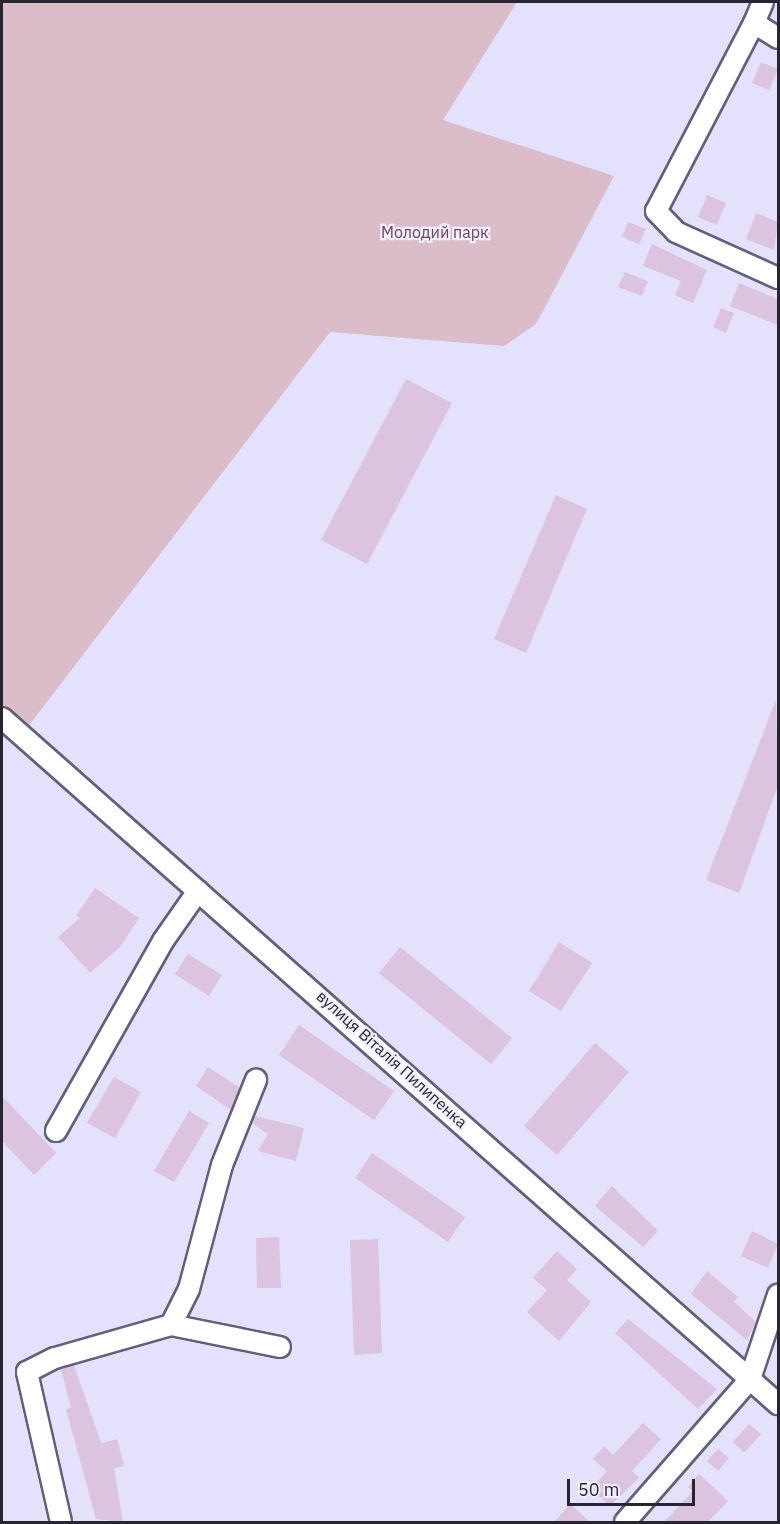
<!DOCTYPE html>
<meta charset="utf-8">
<style>
body{margin:0}
#map{position:relative;width:780px;height:1524px;overflow:hidden;background:#e4e1fd;font-family:"IBM Plex Sans",sans-serif}
div>[style]{position:absolute}
[style*='--x']{left:calc(var(--x)*1px);top:calc(var(--y)*1px);width:calc(var(--w)*1px);rotate:calc(var(--a)*1deg)}
.green>*{inset:0;background:#dabdc8}
.building>*{inset:0;background:#dcc3e0}
.roads{filter:drop-shadow(2px 0 #625f7c) drop-shadow(-2px 0 #625f7c) drop-shadow(0 2px #625f7c) drop-shadow(0 -2px #625f7c)}
.street>*{height:20px;margin:-10px;padding:0 10px;transform-origin:10px;border-radius:10px;background:#fff}
span{translate:-50% -50%;white-space:nowrap;text-align:center;line-height:1.15;-webkit-text-stroke:4.5px #f1f0fe;paint-order:stroke}
.park-label{font-size:16px;color:#744057}
.street-label{font-size:16px;color:#262531}
.frame{position:absolute;inset:0;border:3px solid #262531;pointer-events:none}
.scale{position:absolute;left:567px;top:1479px;width:128px;height:27px;box-sizing:border-box;border:3px solid #262531;border-top:0;padding-left:8px;font-size:18px;line-height:21px;white-space:nowrap;color:#262531;-webkit-text-stroke:4px #f1f0fe;paint-order:stroke}
</style>
<div id="map">
<div class="green">
<div style="clip-path:polygon(2px 2px,517px 2px,443px 120px,614px 176px,536px 324px,504px 346px,330px 332px,27px 728px,2px 706px)"></div>
</div>
<div class="building">
<div style="clip-path:polygon(761px 62px,778px 69px,769px 90px,752px 83px)"></div>
<div style="clip-path:polygon(707px 195px,726px 203px,717px 225px,698px 217px)"></div>
<div style="clip-path:polygon(756px 213px,778px 222px,774px 250px,746px 239px)"></div>
<div style="clip-path:polygon(628px 222px,646px 229px,639px 244px,622px 237px)"></div>
<div style="clip-path:polygon(652px 244px,707px 270px,693px 303px,675px 295px,681px 281px,643px 266px)"></div>
<div style="clip-path:polygon(625px 272px,648px 281px,642px 296px,618px 287px)"></div>
<div style="clip-path:polygon(739px 283px,778px 299px,778px 325px,730px 306px)"></div>
<div style="clip-path:polygon(721px 308px,734px 313px,726px 333px,713px 327px)"></div>
<div style="clip-path:polygon(406px 379px,452px 403px,367px 564px,321px 540px)"></div>
<div style="clip-path:polygon(556px 495px,587px 509px,526px 653px,494px 639px)"></div>
<div style="clip-path:polygon(776px 700px,778px 785px,739px 893px,706px 880px)"></div>
<div style="clip-path:polygon(95px 888px,139px 918px,120px 947px,90px 973px,58px 937px,80px 918px,76px 916px)"></div>
<div style="clip-path:polygon(559px 942px,592px 963px,561px 1011px,529px 991px)"></div>
<div style="clip-path:polygon(400px 947px,512px 1038px,491px 1064px,379px 973px)"></div>
<div style="clip-path:polygon(188px 954px,222px 975px,209px 996px,175px 974px)"></div>
<div style="clip-path:polygon(299px 1025px,394px 1091px,374px 1120px,279px 1055px)"></div>
<div style="clip-path:polygon(595px 1043px,629px 1072px,557px 1155px,524px 1126px)"></div>
<div style="clip-path:polygon(208px 1067px,240px 1088px,231px 1110px,196px 1086px)"></div>
<div style="clip-path:polygon(114px 1077px,141px 1092px,115px 1138px,87px 1123px)"></div>
<div style="clip-path:polygon(2px 1096px,56px 1153px,34px 1175px,2px 1141px)"></div>
<div style="clip-path:polygon(189px 1111px,209px 1123px,174px 1182px,154px 1171px)"></div>
<div style="clip-path:polygon(255px 1116px,304px 1128px,296px 1161px,258px 1151px,268px 1134px,252px 1123px)"></div>
<div style="clip-path:polygon(372px 1153px,465px 1217px,448px 1242px,355px 1178px)"></div>
<div style="clip-path:polygon(612px 1186px,658px 1231px,643px 1247px,595px 1206px)"></div>
<div style="clip-path:polygon(752px 1231px,778px 1244px,768px 1268px,741px 1256px)"></div>
<div style="clip-path:polygon(279px 1237px,281px 1288px,257px 1288px,256px 1238px)"></div>
<div style="clip-path:polygon(378px 1239px,382px 1353px,354px 1355px,350px 1240px)"></div>
<div style="clip-path:polygon(557px 1251px,577px 1269px,567px 1280px,591px 1302px,559px 1341px,527px 1312px,547px 1290px,533px 1278px)"></div>
<div style="clip-path:polygon(707px 1271px,738px 1297px,734px 1302px,756px 1322px,747px 1340px,691px 1294px)"></div>
<div style="clip-path:polygon(628px 1319px,717px 1389px,698px 1409px,615px 1333px)"></div>
<div style="clip-path:polygon(74px 1365px,101px 1443px,117px 1439px,124px 1466px,114px 1468px,123px 1522px,96px 1519px,66px 1409px,71px 1408px,61px 1369px)"></div>
<div style="clip-path:polygon(643px 1423px,661px 1439px,632px 1471px,639px 1478px,610px 1506px,591px 1489px,607px 1471px,593px 1459px,604px 1446px,613px 1455px)"></div>
<div style="clip-path:polygon(749px 1424px,761px 1434px,744px 1453px,733px 1442px)"></div>
<div style="clip-path:polygon(718px 1449px,729px 1458px,718px 1471px,707px 1461px)"></div>
<div style="clip-path:polygon(699px 1474px,728px 1501px,708px 1522px,664px 1522px,693px 1491px,688px 1487px)"></div>
<div style="clip-path:polygon(570px 1504px,590px 1522px,554px 1522px)"></div>
</div>
<div class="roads">
<div class="street">
<div style="--x:763;--y:2;--w:23;--a:113"></div>
<div style="--x:754;--y:23;--w:28;--a:32"></div>
<div style="--x:754;--y:23;--w:212;--a:117.5"></div>
<div style="--x:656;--y:211;--w:29;--a:46"></div>
<div style="--x:676;--y:232;--w:112;--a:24.3"></div>
<div style="--x:2;--y:718;--w:1036;--a:41.48"></div>
<div style="--x:56;--y:1131;--w:218;--a:-60.6"></div>
<div style="--x:163;--y:941;--w:61;--a:-55"></div>
<div style="--x:171;--y:1325;--w:111;--a:11.4"></div>
<div style="--x:61;--y:1522;--w:154;--a:-102.8"></div>
<div style="--x:27;--y:1372;--w:31;--a:-27"></div>
<div style="--x:55;--y:1358;--w:121;--a:-15.9"></div>
<div style="--x:171;--y:1325;--w:40;--a:-63.4"></div>
<div style="--x:189;--y:1289;--w:128;--a:-75.1"></div>
<div style="--x:222;--y:1165;--w:92;--a:-68.2"></div>
<div style="--x:625;--y:1522;--w:190;--a:-48.8"></div>
<div style="--x:750;--y:1379;--w:89;--a:-71.6"></div>
</div>
</div>
<div class="park-label">
<span style="left:435px;top:232px">Молодий парк</span>
</div>
<div class="street-label">
<span style="left:392px;top:1059px;rotate:42deg">вулиця Віталія Пилипенка</span>
</div>
<div class="frame"></div>
<div class="scale">50 m</div>
</div>
